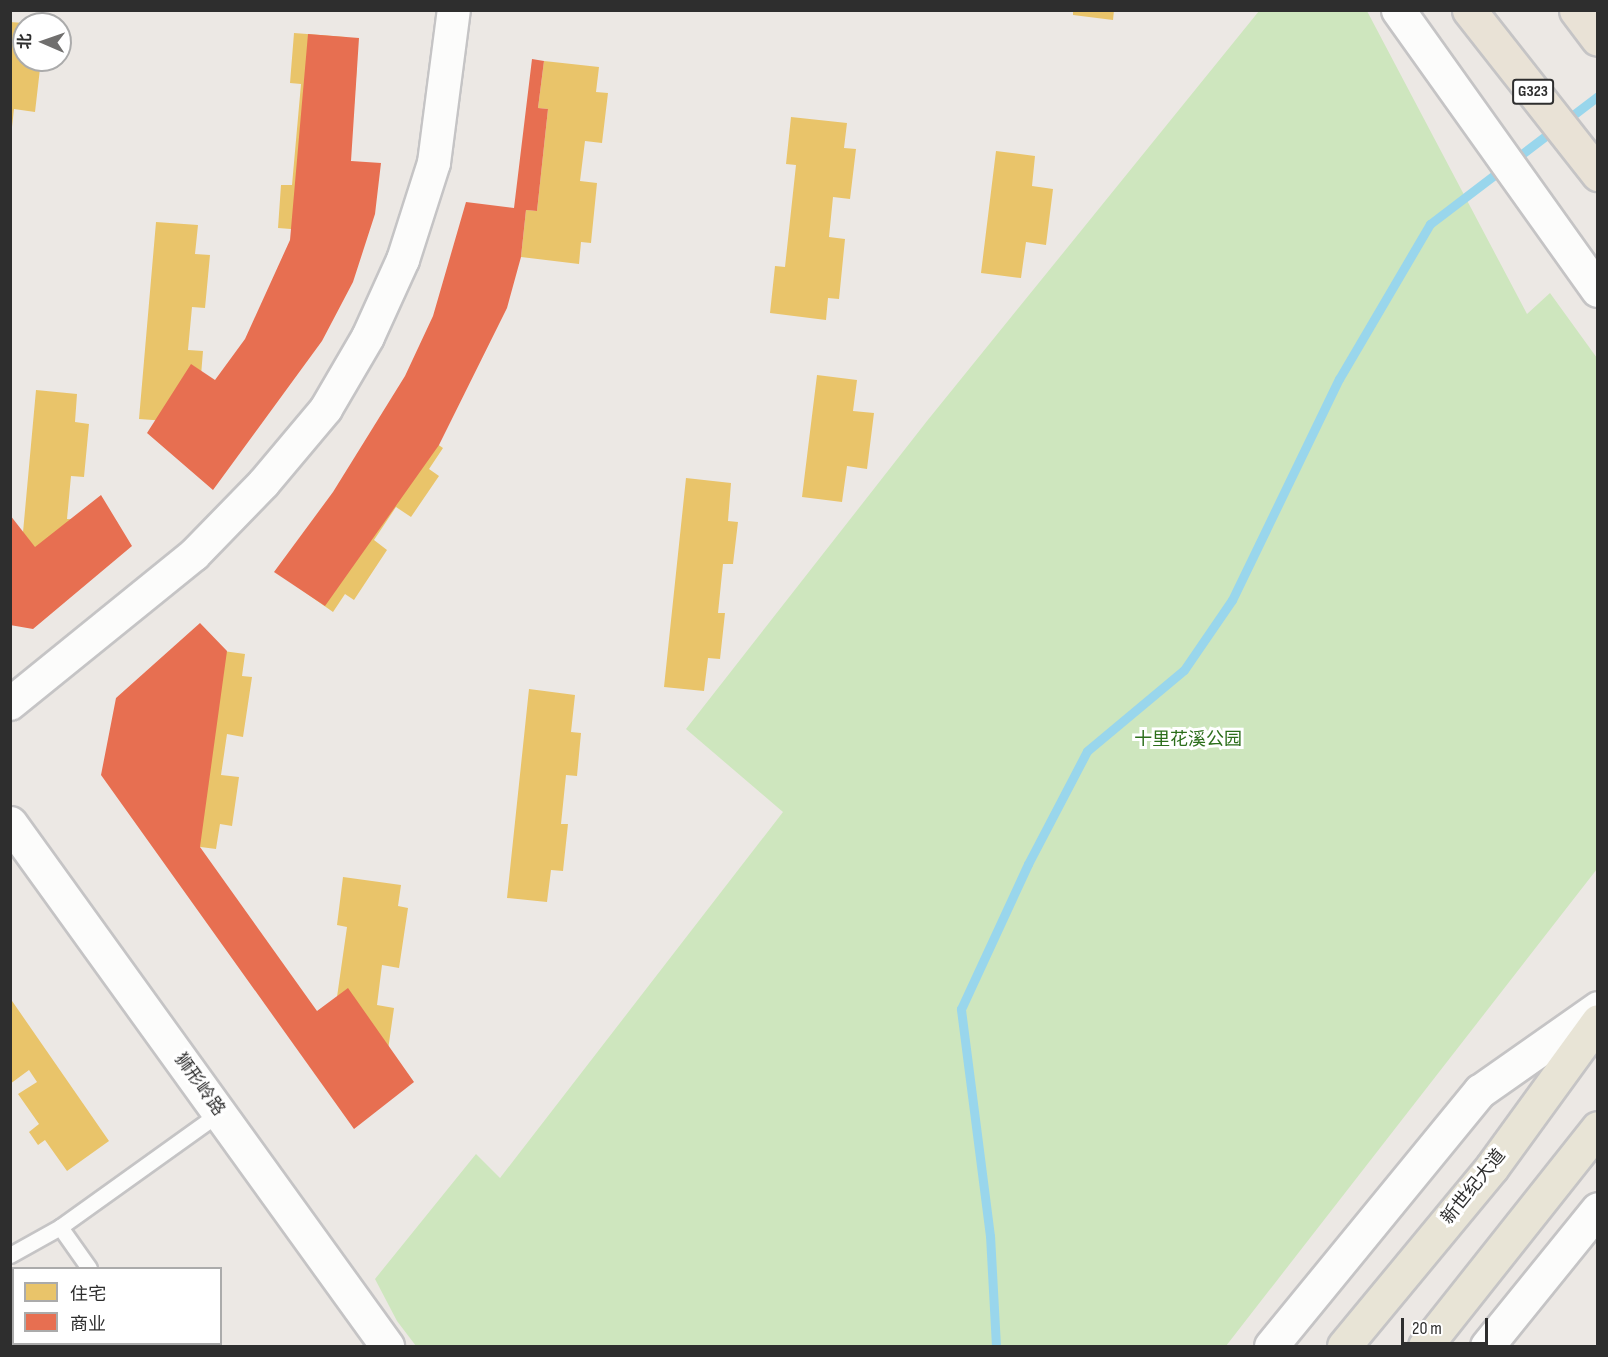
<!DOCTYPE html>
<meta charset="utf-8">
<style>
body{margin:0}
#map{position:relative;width:1608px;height:1357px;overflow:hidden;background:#ece8e4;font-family:"Sofia Sans Condensed","Noto Sans SC",sans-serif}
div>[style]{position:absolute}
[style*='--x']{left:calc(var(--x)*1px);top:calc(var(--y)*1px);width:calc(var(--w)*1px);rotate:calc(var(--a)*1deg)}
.green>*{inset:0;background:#cee6be}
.homes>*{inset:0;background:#e9c46a}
.shops>*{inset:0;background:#e76f51}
.stream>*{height:9px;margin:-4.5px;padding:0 4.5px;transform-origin:4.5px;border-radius:4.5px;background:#99d6ec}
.roads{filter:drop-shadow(2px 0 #c5c4c5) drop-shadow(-2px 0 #c5c4c5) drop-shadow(0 2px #c5c4c5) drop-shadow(0 -2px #c5c4c5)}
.service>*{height:15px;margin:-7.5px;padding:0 7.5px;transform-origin:7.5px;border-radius:7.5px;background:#fcfcfb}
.minor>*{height:32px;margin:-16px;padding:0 16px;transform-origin:16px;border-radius:16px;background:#fcfcfb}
.tertiary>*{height:33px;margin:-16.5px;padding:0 16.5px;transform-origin:16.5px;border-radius:16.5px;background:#fcfcfb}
.primary>*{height:33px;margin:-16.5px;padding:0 16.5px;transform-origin:16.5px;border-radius:16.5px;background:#e8e4d6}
.trunk>*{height:33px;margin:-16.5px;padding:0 16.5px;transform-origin:16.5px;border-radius:16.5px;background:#e9e2d6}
span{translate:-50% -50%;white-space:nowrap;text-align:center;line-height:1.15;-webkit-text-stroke:6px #fff;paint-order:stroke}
.shield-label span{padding:2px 4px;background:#fff;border:2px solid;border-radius:4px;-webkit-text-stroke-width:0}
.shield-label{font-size:16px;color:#2e2e2e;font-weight:700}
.park-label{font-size:18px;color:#2c6e1b}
.street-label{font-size:18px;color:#2e2e2e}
.frame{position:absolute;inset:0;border:12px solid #2e2e2e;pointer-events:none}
.legend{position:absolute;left:12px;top:1267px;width:210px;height:78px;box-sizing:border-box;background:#fff;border:2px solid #ababab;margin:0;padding:8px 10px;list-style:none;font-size:18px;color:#2e2e2e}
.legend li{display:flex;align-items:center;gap:12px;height:30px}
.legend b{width:30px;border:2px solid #ababab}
.north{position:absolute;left:12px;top:12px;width:60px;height:60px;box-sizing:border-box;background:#fff;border:2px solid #ababab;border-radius:50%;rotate:272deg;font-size:16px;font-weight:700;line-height:24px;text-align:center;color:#2e2e2e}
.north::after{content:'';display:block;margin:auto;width:21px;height:27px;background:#706f6e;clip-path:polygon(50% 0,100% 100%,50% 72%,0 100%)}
.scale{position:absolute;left:1401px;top:1318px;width:87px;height:27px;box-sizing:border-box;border:3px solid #2e2e2e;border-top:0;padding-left:8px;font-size:18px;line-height:21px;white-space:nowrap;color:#2e2e2e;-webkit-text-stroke:4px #fff;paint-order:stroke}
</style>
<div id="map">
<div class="green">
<div style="clip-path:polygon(1259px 11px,1367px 11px,1527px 314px,1550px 293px,1597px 358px,1597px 869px,1226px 1346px,416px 1346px,397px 1321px,375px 1279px,476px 1154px,500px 1178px,783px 812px,686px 729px,927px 421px)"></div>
</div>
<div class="homes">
<div style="clip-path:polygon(1073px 10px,1114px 10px,1113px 20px,1073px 15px)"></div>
<div style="clip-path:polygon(10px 22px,24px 23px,20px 54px,24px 60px,41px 60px,35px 112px,14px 109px,12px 127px)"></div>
<div style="clip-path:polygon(294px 33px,345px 37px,343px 63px,357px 65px,353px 118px,340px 116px,336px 160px,351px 161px,347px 209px,331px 208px,329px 232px,278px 228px,281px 185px,292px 185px,301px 84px,290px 83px)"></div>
<div style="clip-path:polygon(544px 61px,599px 67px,596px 92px,608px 93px,602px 143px,585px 141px,580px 181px,597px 183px,591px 243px,581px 242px,579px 264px,521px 257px,526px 210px,537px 211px,548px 109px,538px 108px)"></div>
<div style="clip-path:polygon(791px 117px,847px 123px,844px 148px,856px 149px,850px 199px,833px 197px,829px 237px,845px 239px,839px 299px,828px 298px,826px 320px,770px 313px,775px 266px,785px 267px,796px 165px,786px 164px)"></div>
<div style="clip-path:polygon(996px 151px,1035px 156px,1032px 186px,1053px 189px,1046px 245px,1026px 242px,1021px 278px,981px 273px)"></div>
<div style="clip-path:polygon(156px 222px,198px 225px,195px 254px,210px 255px,205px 308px,192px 307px,188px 350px,203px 351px,199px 400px,183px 398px,181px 422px,139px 419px)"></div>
<div style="clip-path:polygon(817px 375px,857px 380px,853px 411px,874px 413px,867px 469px,847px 466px,842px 502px,802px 497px)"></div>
<div style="clip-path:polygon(36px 390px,77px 394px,75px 422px,89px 424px,84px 477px,71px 476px,67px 519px,83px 520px,79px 569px,62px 567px,61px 591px,18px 587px)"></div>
<div style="clip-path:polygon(397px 417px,443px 448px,429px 469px,439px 476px,411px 517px,396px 507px,374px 540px,387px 550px,354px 600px,345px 594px,333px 612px,286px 579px,312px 540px,321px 546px,379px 461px,370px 456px)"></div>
<div style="clip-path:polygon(686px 478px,731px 483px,728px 521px,738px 522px,733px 564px,723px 564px,718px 613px,725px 613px,720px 659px,708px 658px,704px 691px,664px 687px)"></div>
<div style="clip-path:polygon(187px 646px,245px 654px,242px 676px,252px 677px,243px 737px,227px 734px,221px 775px,239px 777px,232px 826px,220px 824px,216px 849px,170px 843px,191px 696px,181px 694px)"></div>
<div style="clip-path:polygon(529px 689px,575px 695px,571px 732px,581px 733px,577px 776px,566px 775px,561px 824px,568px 824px,563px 871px,551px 870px,547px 902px,507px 898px)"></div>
<div style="clip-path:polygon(343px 877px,401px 885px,398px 906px,408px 908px,399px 968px,382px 965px,377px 1005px,394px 1008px,387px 1057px,376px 1055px,372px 1080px,326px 1074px,347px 927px,337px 925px)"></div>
<div style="clip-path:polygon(10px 998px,109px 1141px,67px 1171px,45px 1140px,38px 1145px,29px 1132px,39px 1124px,18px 1094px,37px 1082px,29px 1070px,10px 1084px)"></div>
<div style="clip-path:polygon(10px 1332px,14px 1344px,19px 1346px,10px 1346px)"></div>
</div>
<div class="shops">
<div style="clip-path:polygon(308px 34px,359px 38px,351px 161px,381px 163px,375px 214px,353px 282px,322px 341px,213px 490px,147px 433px,191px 364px,215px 380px,245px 339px,290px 240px)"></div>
<div style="clip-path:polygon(532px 59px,544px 61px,538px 108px,548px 109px,537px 211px,526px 210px,521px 257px,507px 308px,439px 445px,325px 606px,274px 572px,333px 492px,405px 376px,433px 316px,466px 202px,514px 208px)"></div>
<div style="clip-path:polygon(101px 495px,132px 546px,33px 629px,10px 625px,10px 515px,35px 547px)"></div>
<div style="clip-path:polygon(200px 623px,227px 651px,200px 847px,317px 1011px,348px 988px,414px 1082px,354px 1129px,101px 775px,116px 698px)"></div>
</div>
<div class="stream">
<div style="--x:996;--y:1346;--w:110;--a:-93.1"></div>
<div style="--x:990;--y:1236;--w:229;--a:-97.3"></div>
<div style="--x:961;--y:1009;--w:160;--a:-65.2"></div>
<div style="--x:1028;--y:864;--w:127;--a:-62.4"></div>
<div style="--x:1087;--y:751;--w:126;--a:-39.9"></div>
<div style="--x:1184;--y:670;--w:85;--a:-55.6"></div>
<div style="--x:1232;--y:600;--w:246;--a:-64.2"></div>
<div style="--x:1339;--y:379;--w:180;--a:-59.6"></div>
<div style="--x:1430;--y:224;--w:211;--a:-37.3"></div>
</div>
<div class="roads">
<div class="service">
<div style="--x:60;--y:1227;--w:50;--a:54.7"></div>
<div style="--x:10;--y:1255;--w:57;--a:-29.2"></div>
<div style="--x:60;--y:1227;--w:196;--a:-35.6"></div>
<div style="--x:143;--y:1344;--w:3;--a:45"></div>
</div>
<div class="minor">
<div style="--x:10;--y:704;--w:237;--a:-39"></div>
<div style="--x:194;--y:555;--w:100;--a:-45.8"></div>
<div style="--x:264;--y:483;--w:97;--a:-50"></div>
<div style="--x:326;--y:409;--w:83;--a:-59.7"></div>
<div style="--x:368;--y:337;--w:85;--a:-65.6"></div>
<div style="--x:403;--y:260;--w:102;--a:-72.3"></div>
<div style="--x:434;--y:163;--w:154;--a:-82.6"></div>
</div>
<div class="tertiary">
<div style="--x:1398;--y:10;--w:344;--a:54.5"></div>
<div style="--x:10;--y:823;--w:645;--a:54.21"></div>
<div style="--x:1271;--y:1346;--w:330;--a:-50.7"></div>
<div style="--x:1480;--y:1091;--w:144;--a:-35.1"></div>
<div style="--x:1487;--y:1346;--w:176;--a:-51"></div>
</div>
<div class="primary">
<div style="--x:1344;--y:1346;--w:232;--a:-50.4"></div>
<div style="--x:1492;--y:1167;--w:180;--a:-54"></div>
<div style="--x:1425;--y:1346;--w:278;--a:-51.6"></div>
</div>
<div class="trunk">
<div style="--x:1469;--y:10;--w:209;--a:51.8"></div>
<div style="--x:1576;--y:10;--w:36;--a:53"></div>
</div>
</div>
<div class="shield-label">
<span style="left:1533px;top:92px">G323</span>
</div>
<div class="park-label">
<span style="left:1188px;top:740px">十里花溪公园</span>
</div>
<div class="street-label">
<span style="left:199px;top:1085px;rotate:54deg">狮形岭路</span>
<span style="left:1474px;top:1187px;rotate:-51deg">新世纪大道</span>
</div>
<div class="frame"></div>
<ul class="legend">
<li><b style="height:16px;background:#e9c46a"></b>住宅</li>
<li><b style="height:16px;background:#e76f51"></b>商业</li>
</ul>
<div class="north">北</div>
<div class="scale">20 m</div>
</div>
